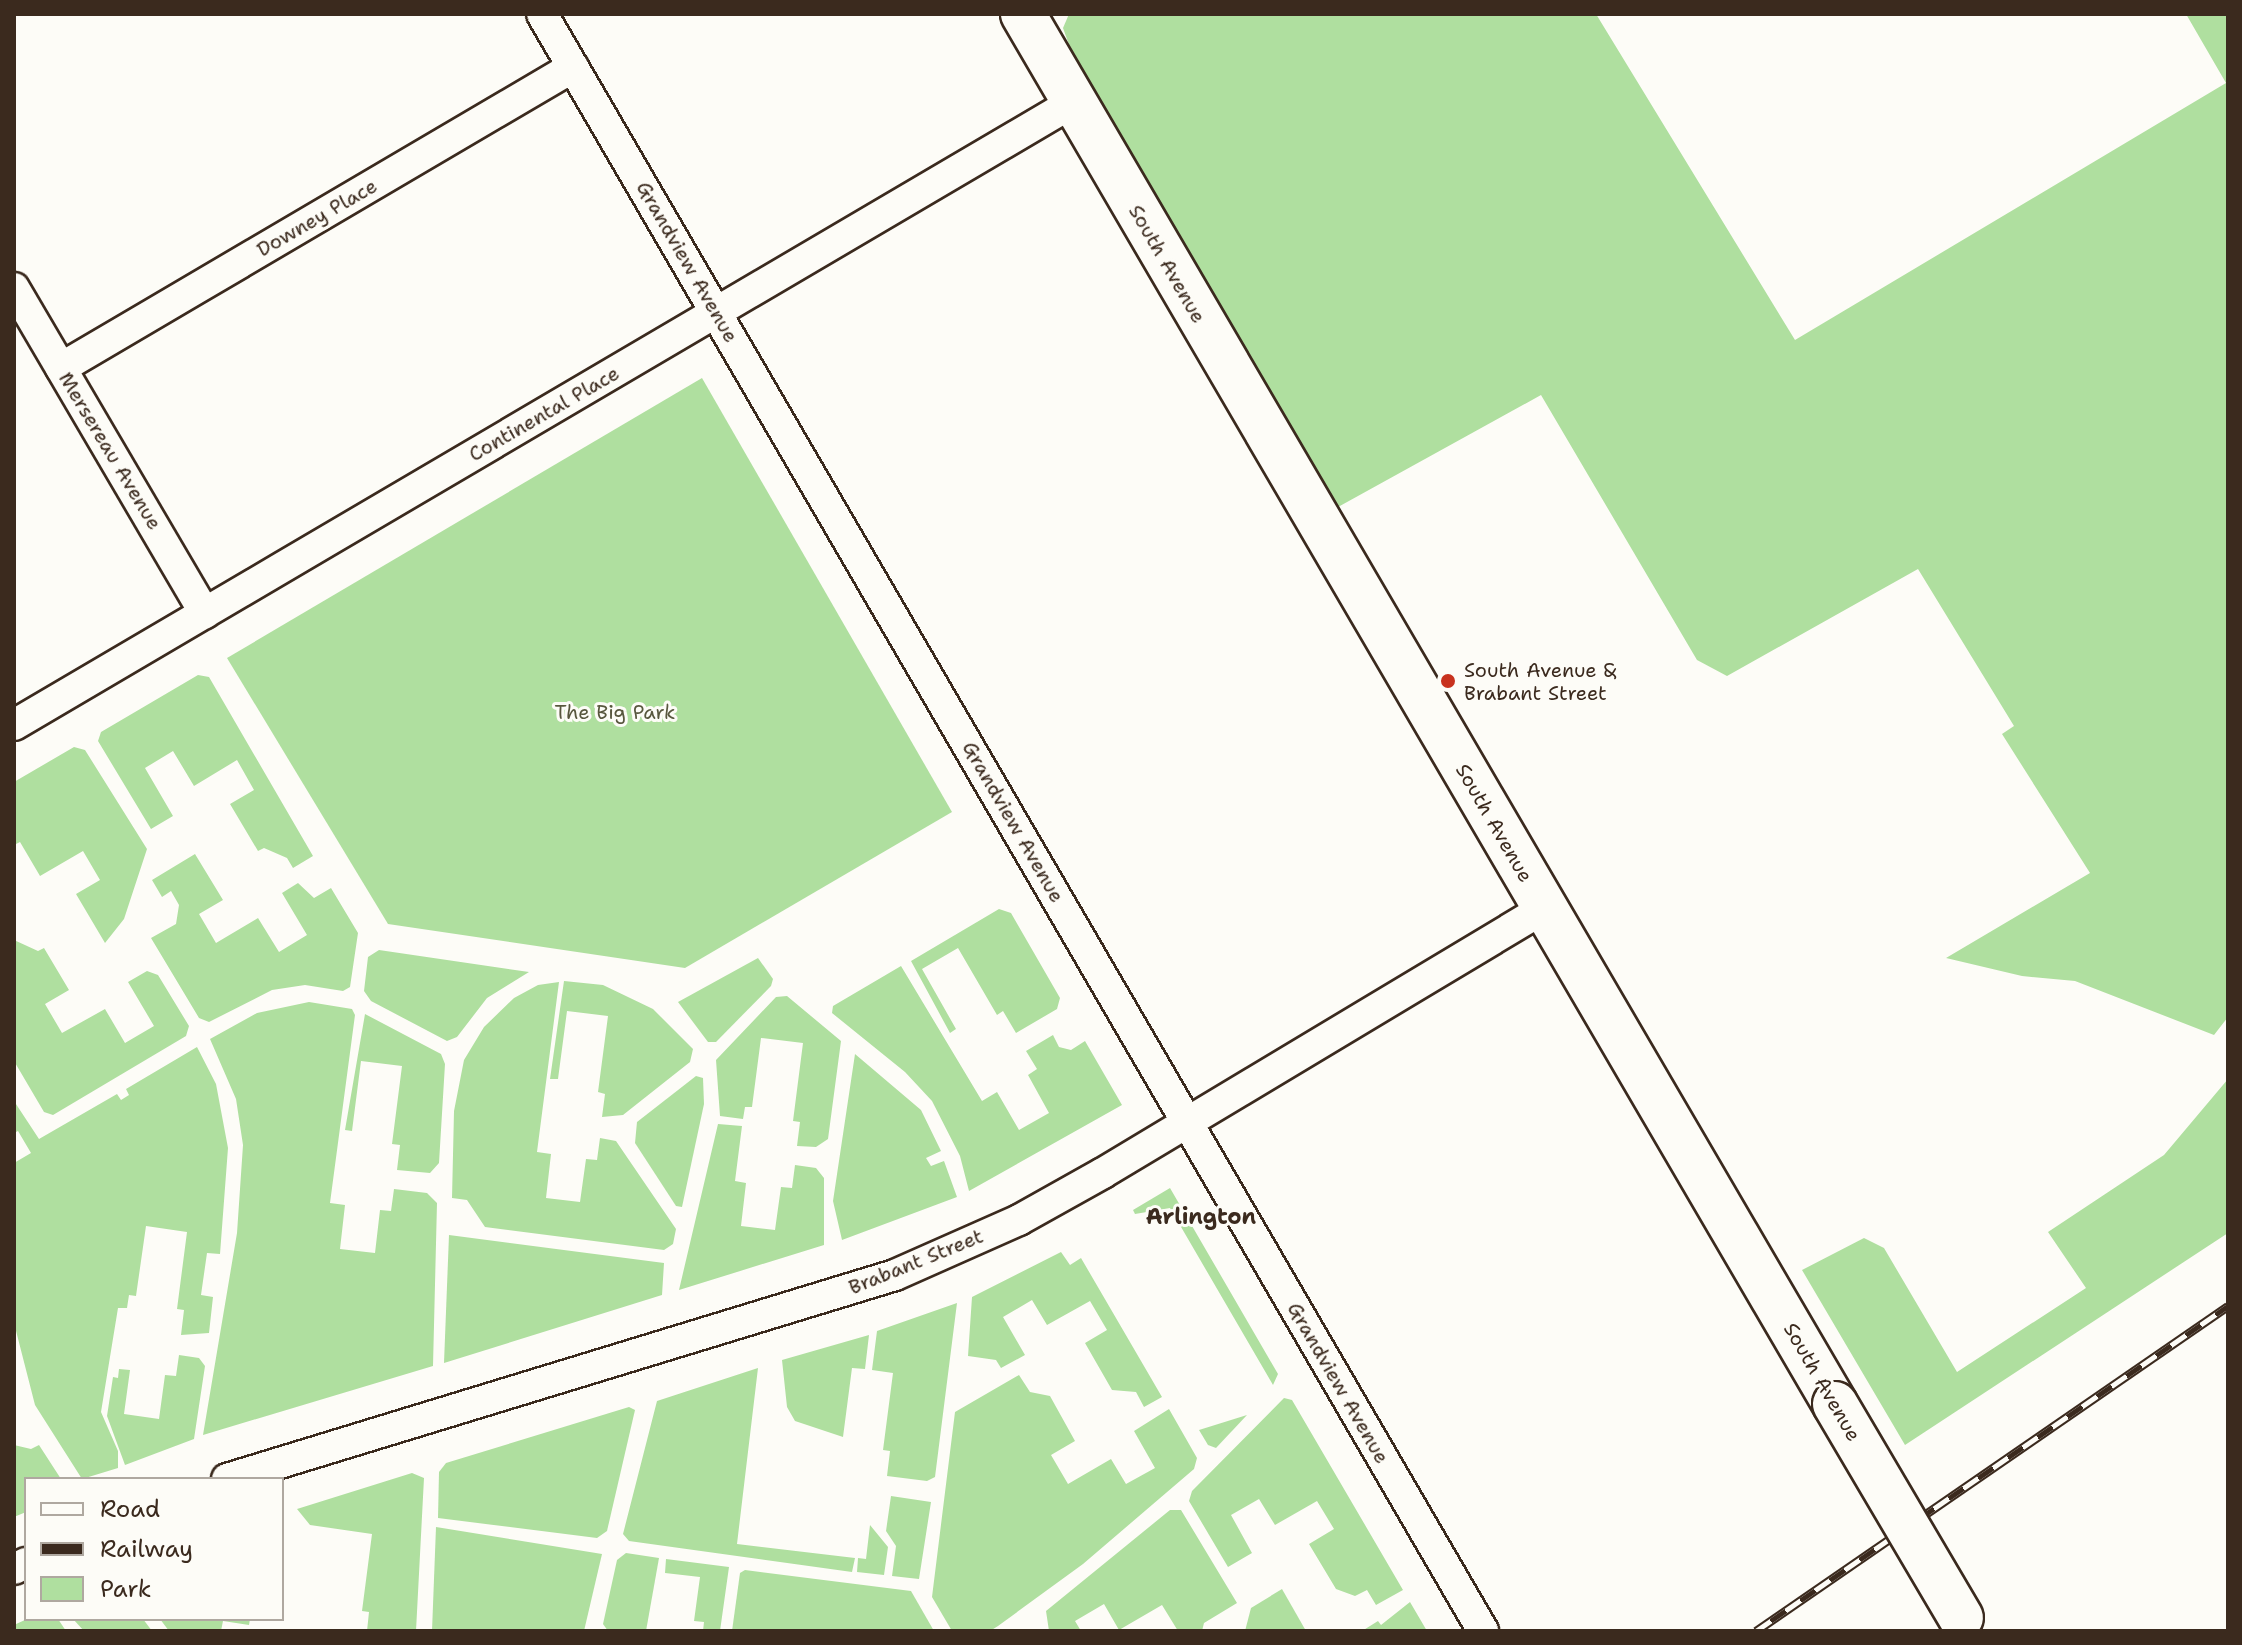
<!DOCTYPE html>
<style>
body{margin:0}
#map{position:relative;width:2242px;height:1645px;overflow:hidden;background:#fdfcf7;font-family:"Shantell Sans",sans-serif}
div>[style]{position:absolute}
[style*='--x']{left:calc(var(--x)*1px);top:calc(var(--y)*1px);width:calc(var(--w)*1px);rotate:calc(var(--a)*1deg)}
.green>*{inset:0;background:#afdf9f}
.roads{filter:drop-shadow(2px 0 #3b2a1e) drop-shadow(-2px 0 #3b2a1e) drop-shadow(0 2px #3b2a1e) drop-shadow(0 -2px #3b2a1e)}
.street>*{height:30px;margin:-15px;padding:0 15px;transform-origin:15px;border-radius:15px;background:#fdfcf7}
.secondary>*{height:44px;margin:-22px;padding:0 22px;transform-origin:22px;border-radius:22px;background:#fdfcf7}
.rail>*{height:9px;margin-top:-4.5px;transform-origin:0;background:repeating-linear-gradient(90deg,#fdfcf7 0 18px,#3b2a1e 0 36px);box-sizing:border-box;border-block:2px solid #3b2a1e}
.bridges{filter:drop-shadow(2px 0 #3b2a1e) drop-shadow(-2px 0 #3b2a1e) drop-shadow(0 2px #3b2a1e) drop-shadow(0 -2px #3b2a1e)}
.secondary-bridge>*{height:44px;margin:-22px;padding:0 22px;transform-origin:22px;border-radius:22px;background:#fdfcf7}
.dots>*{width:22px;height:22px;translate:-50% -50%;box-sizing:border-box;border:4px solid #fdfcf7;border-radius:50%}
span{translate:-50% -50%;white-space:nowrap;text-align:center;line-height:1.15;-webkit-text-stroke:6px #fdfcf7;paint-order:stroke}
.street-label{font-size:20px;color:#3b2a1e}
.poi-label{font-size:20px;color:#3b2a1e}
.left{translate:0 -50%;text-align:left}
.park-label{font-size:20px;color:#58573e}
.neighbourhood-label{font-size:22px;color:#3b2a1e;font-weight:700}
.frame{position:absolute;inset:0;border:16px solid #3b2a1e;pointer-events:none}
.legend{position:absolute;left:24px;top:1477px;width:260px;height:144px;box-sizing:border-box;background:#fdfcf7;border:2px solid #afa8a0;margin:0;padding:10px 14px;list-style:none;font-size:24px;color:#3b2a1e}
.legend li{display:flex;align-items:center;gap:16px;height:40px}
.legend b{width:40px;border:2px solid #afa8a0}
</style>
<div id="map">
<div class="green">
<div style="clip-path:polygon(1069px 14px,1596px 14px,1795px 340px,2226px 83px,2186px 14px,2228px 14px,2228px 1017px,2214px 1035px,2075px 981px,2022px 976px,1946px 958px,2090px 873px,2002px 734px,2014px 726px,1918px 569px,1727px 676px,1697px 660px,1541px 395px,1329px 512px,1087px 95px,1063px 28px)"></div>
<div style="clip-path:polygon(702px 378px,952px 812px,685px 968px,388px 924px,227px 658px)"></div>
<div style="clip-path:polygon(198px 675px,209px 677px,313px 856px,293px 868px,287px 858px,264px 848px,258px 851px,230px 804px,254px 790px,237px 760px,194px 786px,173px 751px,145px 768px,173px 816px,151px 829px,98px 741px,101px 732px)"></div>
<div style="clip-path:polygon(74px 747px,85px 750px,147px 849px,124px 919px,105px 943px,76px 894px,100px 880px,83px 851px,40px 876px,20px 842px,14px 845px,14px 782px)"></div>
<div style="clip-path:polygon(195px 854px,223px 900px,199px 914px,216px 943px,258px 918px,279px 952px,307px 935px,282px 893px,298px 883px,314px 898px,331px 888px,358px 933px,350px 987px,343px 991px,305px 985px,272px 990px,209px 1022px,199px 1018px,151px 938px,176px 924px,179px 905px,171px 891px,162px 897px,152px 880px)"></div>
<div style="clip-path:polygon(999px 909px,1011px 913px,1060px 998px,1057px 1009px,1016px 1033px,1003px 1011px,997px 1015px,958px 948px,922px 969px,956px 1029px,950px 1033px,911px 961px)"></div>
<div style="clip-path:polygon(14px 940px,38px 951px,44px 948px,69px 990px,45px 1004px,62px 1033px,105px 1009px,125px 1043px,154px 1026px,128px 982px,147px 971px,158px 975px,189px 1026px,186px 1036px,53px 1115px,44px 1112px,14px 1061px)"></div>
<div style="clip-path:polygon(379px 950px,529px 972px,487px 998px,457px 1037px,447px 1041px,371px 1001px,364px 991px,368px 957px)"></div>
<div style="clip-path:polygon(758px 958px,773px 979px,771px 986px,716px 1042px,708px 1042px,678px 1002px)"></div>
<div style="clip-path:polygon(901px 966px,982px 1101px,997px 1092px,1019px 1130px,1049px 1113px,1028px 1075px,1037px 1069px,1026px 1051px,1053px 1035px,1059px 1047px,1071px 1050px,1085px 1041px,1122px 1105px,969px 1191px,960px 1156px,932px 1101px,905px 1072px,832px 1013px,833px 1006px)"></div>
<div style="clip-path:polygon(564px 981px,603px 985px,653px 1009px,693px 1049px,690px 1062px,623px 1115px,602px 1117px,605px 1094px,598px 1092px,608px 1016px,567px 1011px,558px 1079px,550px 1079px)"></div>
<div style="clip-path:polygon(559px 982px,537px 1152px,551px 1154px,546px 1198px,580px 1202px,586px 1159px,597px 1160px,600px 1138px,616px 1141px,676px 1229px,673px 1244px,664px 1250px,485px 1227px,467px 1200px,452px 1198px,454px 1111px,464px 1060px,484px 1027px,514px 998px,538px 985px)"></div>
<div style="clip-path:polygon(787px 996px,841px 1041px,828px 1139px,816px 1147px,797px 1146px,800px 1122px,793px 1121px,803px 1043px,761px 1038px,752px 1107px,745px 1107px,743px 1119px,720px 1116px,716px 1060px,776px 997px)"></div>
<div style="clip-path:polygon(309px 1002px,352px 1009px,355px 1015px,330px 1203px,345px 1205px,340px 1249px,375px 1253px,380px 1210px,391px 1211px,394px 1189px,427px 1193px,437px 1203px,433px 1366px,203px 1435px,237px 1233px,243px 1145px,236px 1099px,210px 1039px,257px 1013px)"></div>
<div style="clip-path:polygon(365px 1014px,441px 1054px,445px 1064px,439px 1163px,430px 1173px,397px 1170px,400px 1145px,392px 1144px,402px 1066px,361px 1061px,352px 1131px,345px 1130px)"></div>
<div style="clip-path:polygon(197px 1047px,216px 1084px,228px 1148px,220px 1254px,207px 1253px,201px 1295px,213px 1297px,209px 1333px,181px 1335px,184px 1310px,177px 1309px,187px 1232px,146px 1226px,136px 1296px,129px 1295px,127px 1308px,118px 1308px,101px 1412px,118px 1451px,118px 1468px,82px 1479px,35px 1405px,14px 1323px,14px 1163px,31px 1153px,18px 1131px,14px 1133px,14px 1101px,39px 1139px,117px 1094px,121px 1100px,129px 1095px,126px 1089px)"></div>
<div style="clip-path:polygon(855px 1054px,921px 1110px,941px 1151px,926px 1158px,931px 1166px,944px 1161px,957px 1197px,842px 1240px,833px 1201px)"></div>
<div style="clip-path:polygon(696px 1076px,703px 1078px,704px 1104px,682px 1207px,676px 1206px,635px 1143px,637px 1122px)"></div>
<div style="clip-path:polygon(2228px 1079px,2228px 1233px,1905px 1445px,1802px 1270px,1864px 1238px,1884px 1248px,1957px 1372px,2086px 1288px,2048px 1232px,2164px 1155px)"></div>
<div style="clip-path:polygon(718px 1124px,742px 1126px,735px 1181px,746px 1183px,741px 1226px,775px 1230px,781px 1187px,792px 1188px,795px 1165px,816px 1168px,824px 1178px,824px 1245px,679px 1290px)"></div>
<div style="clip-path:polygon(1170px 1188px,1278px 1374px,1273px 1385px,1170px 1208px,1135px 1214px,1133px 1210px)"></div>
<div style="clip-path:polygon(449px 1235px,664px 1263px,662px 1295px,444px 1363px)"></div>
<div style="clip-path:polygon(1061px 1252px,1070px 1265px,1081px 1258px,1162px 1397px,1144px 1407px,1136px 1392px,1112px 1390px,1085px 1343px,1107px 1330px,1090px 1301px,1047px 1325px,1032px 1300px,1003px 1317px,1025px 1355px,1001px 1368px,996px 1360px,968px 1356px,972px 1297px)"></div>
<div style="clip-path:polygon(957px 1303px,935px 1477px,927px 1481px,887px 1476px,890px 1451px,883px 1450px,893px 1373px,872px 1370px,877px 1331px)"></div>
<div style="clip-path:polygon(869px 1335px,865px 1369px,852px 1368px,843px 1437px,795px 1421px,787px 1407px,782px 1360px)"></div>
<div style="clip-path:polygon(179px 1355px,199px 1358px,205px 1366px,194px 1439px,125px 1465px,107px 1416px,113px 1377px,118px 1378px,119px 1369px,130px 1370px,124px 1414px,159px 1419px,165px 1375px,176px 1376px)"></div>
<div style="clip-path:polygon(758px 1368px,737px 1544px,855px 1558px,852px 1572px,629px 1541px,623px 1534px,657px 1401px)"></div>
<div style="clip-path:polygon(1019px 1375px,1030px 1392px,1050px 1396px,1075px 1441px,1051px 1455px,1068px 1484px,1111px 1459px,1126px 1484px,1155px 1468px,1134px 1431px,1169px 1409px,1197px 1458px,1194px 1469px,1083px 1564px,998px 1626px,990px 1631px,952px 1631px,932px 1597px,955px 1412px)"></div>
<div style="clip-path:polygon(1284px 1398px,1292px 1400px,1403px 1590px,1376px 1605px,1367px 1590px,1355px 1596px,1336px 1589px,1309px 1544px,1334px 1529px,1317px 1501px,1275px 1525px,1259px 1499px,1231px 1515px,1252px 1553px,1228px 1567px,1189px 1501px,1192px 1491px)"></div>
<div style="clip-path:polygon(629px 1407px,635px 1410px,607px 1531px,597px 1538px,438px 1518px,439px 1472px,446px 1463px)"></div>
<div style="clip-path:polygon(1247px 1415px,1216px 1448px,1208px 1445px,1199px 1430px)"></div>
<div style="clip-path:polygon(14px 1445px,31px 1449px,39px 1445px,61px 1479px,26px 1479px,26px 1512px,14px 1517px)"></div>
<div style="clip-path:polygon(412px 1473px,424px 1478px,416px 1631px,367px 1631px,369px 1612px,362px 1611px,372px 1534px,310px 1525px,297px 1509px)"></div>
<div style="clip-path:polygon(891px 1496px,931px 1502px,919px 1579px,892px 1576px,896px 1546px,886px 1531px)"></div>
<div style="clip-path:polygon(1170px 1510px,1181px 1510px,1237px 1603px,1204px 1623px,1202px 1631px,1178px 1631px,1162px 1605px,1119px 1630px,1104px 1604px,1075px 1621px,1081px 1631px,1049px 1631px,1046px 1611px)"></div>
<div style="clip-path:polygon(870px 1525px,888px 1547px,884px 1575px,857px 1572px,858px 1558px,866px 1559px)"></div>
<div style="clip-path:polygon(436px 1527px,602px 1554px,584px 1631px,432px 1631px)"></div>
<div style="clip-path:polygon(626px 1553px,659px 1558px,646px 1631px,608px 1631px,603px 1624px,617px 1560px)"></div>
<div style="clip-path:polygon(666px 1559px,729px 1567px,720px 1631px,703px 1631px,704px 1622px,694px 1621px,700px 1577px,665px 1573px)"></div>
<div style="clip-path:polygon(745px 1570px,911px 1591px,934px 1631px,732px 1631px,740px 1573px)"></div>
<div style="clip-path:polygon(1282px 1589px,1306px 1631px,1245px 1631px,1251px 1608px)"></div>
<div style="clip-path:polygon(1410px 1602px,1427px 1631px,1362px 1631px,1378px 1621px,1381px 1625px)"></div>
<div style="clip-path:polygon(27px 1619px,58px 1619px,66px 1631px,14px 1631px,14px 1625px)"></div>
<div style="clip-path:polygon(73px 1619px,143px 1619px,152px 1631px,84px 1631px)"></div>
<div style="clip-path:polygon(160px 1619px,250px 1619px,249px 1625px,223px 1621px,221px 1631px,169px 1631px)"></div>
</div>
<div class="roads">
<div class="street">
<div style="--x:542;--y:14;--w:1871;--a:59.8"></div>
<div style="--x:14;--y:288;--w:377;--a:59.6"></div>
<div style="--x:61;--y:368;--w:594;--a:-30.45"></div>
<div style="--x:14;--y:725;--w:1227;--a:-30.45"></div>
<div style="--x:227;--y:1479;--w:698;--a:-16.98"></div>
<div style="--x:895;--y:1275;--w:136;--a:-23.9"></div>
<div style="--x:1019;--y:1220;--w:96;--a:-29.2"></div>
<div style="--x:1103;--y:1173;--w:513;--a:-30.96"></div>
<div style="--x:14;--y:1569;--w:13;--a:-27"></div>
</div>
<div class="secondary">
<div style="--x:1023;--y:14;--w:1610;--a:59.71"></div>
</div>
</div>
<div class="rail">
<div style="--x:1756;--y:1631;--w:573;--a:-34.55"></div>
</div>
<div class="bridges">
<div class="secondary-bridge">
<div style="--x:1835;--y:1404;--w:248;--a:59.5"></div>
</div>
</div>
<div class="dots">
<div style="left:1448px;top:681px;background:#c8321e"></div>
</div>
<div class="street-label">
<span style="left:317px;top:218px;rotate:-30deg">Downey Place</span>
<span style="left:687px;top:262px;rotate:60deg">Grandview Avenue</span>
<span style="left:1167px;top:264px;rotate:60deg">South Avenue</span>
<span style="left:544px;top:414px;rotate:-30deg">Continental Place</span>
<span style="left:110px;top:451px;rotate:59deg">Mersereau Avenue</span>
<span style="left:1013px;top:822px;rotate:60deg">Grandview Avenue</span>
<span style="left:1494px;top:823px;rotate:60deg">South Avenue</span>
<span style="left:916px;top:1262px;rotate:-22deg">Brabant Street</span>
<span style="left:1822px;top:1382px;rotate:60deg">South Avenue</span>
<span style="left:1338px;top:1383px;rotate:60deg">Grandview Avenue</span>
</div>
<div class="poi-label">
<span class="left" style="left:1464px;top:682px">South Avenue &amp;<br>Brabant Street</span>
</div>
<div class="park-label">
<span style="left:615px;top:712px">The Big Park</span>
</div>
<div class="neighbourhood-label">
<span style="left:1201px;top:1217px">Arlington</span>
</div>
<div class="frame"></div>
<ul class="legend">
<li><b style="height:10px;background:#fdfcf7"></b>Road</li>
<li><b style="height:10px;background:#3b2a1e"></b>Railway</li>
<li><b style="height:22px;background:#afdf9f"></b>Park</li>
</ul>
</div>
